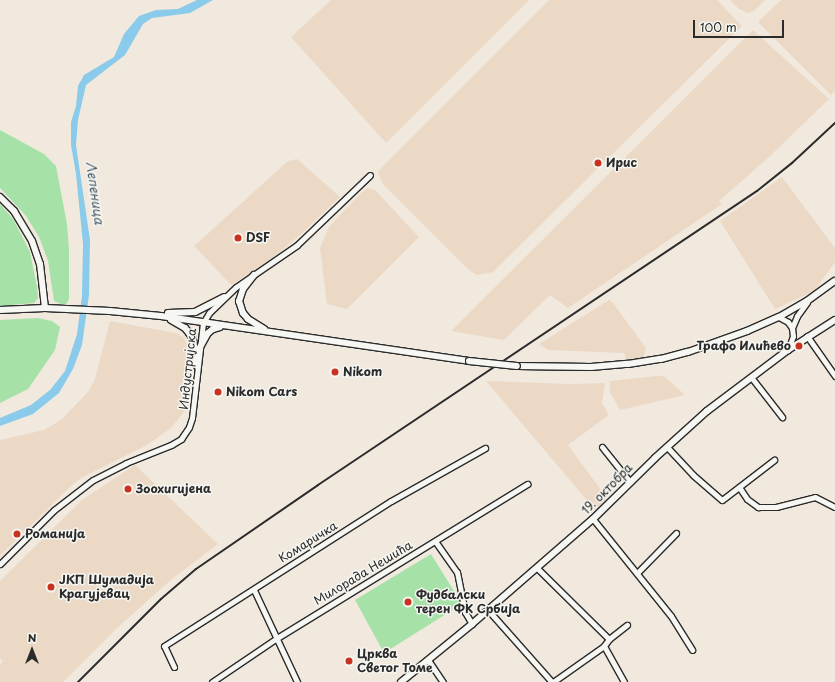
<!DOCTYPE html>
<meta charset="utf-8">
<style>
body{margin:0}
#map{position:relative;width:835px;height:682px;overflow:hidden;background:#f1e9de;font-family:"Playpen Sans",sans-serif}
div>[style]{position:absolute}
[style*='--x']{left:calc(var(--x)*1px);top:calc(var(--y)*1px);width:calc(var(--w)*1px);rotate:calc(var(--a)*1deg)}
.built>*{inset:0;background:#ebd9c6}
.green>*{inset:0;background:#a6e2a8}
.water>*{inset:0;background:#8acbeb}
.roads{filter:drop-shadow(1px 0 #2b2b2b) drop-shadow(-1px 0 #2b2b2b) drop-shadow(0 1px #2b2b2b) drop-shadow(0 -1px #2b2b2b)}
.minor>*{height:5px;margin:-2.5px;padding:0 2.5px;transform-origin:2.5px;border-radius:2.5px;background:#f6f6f2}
.tertiary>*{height:6px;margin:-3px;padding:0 3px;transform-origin:3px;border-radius:3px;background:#f6f6f2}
.rail>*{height:2px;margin:-1px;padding:0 1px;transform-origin:1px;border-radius:1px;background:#2b2b2b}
.bridges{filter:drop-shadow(1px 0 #2b2b2b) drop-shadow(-1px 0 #2b2b2b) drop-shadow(0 1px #2b2b2b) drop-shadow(0 -1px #2b2b2b)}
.tertiary-bridge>*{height:6px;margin:-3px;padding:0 3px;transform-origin:3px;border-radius:3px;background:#f6f6f2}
.dots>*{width:11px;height:11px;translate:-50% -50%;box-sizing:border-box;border:2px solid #f6f6f2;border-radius:50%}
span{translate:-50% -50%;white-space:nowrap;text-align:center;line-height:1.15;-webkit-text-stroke:3px #f6f6f2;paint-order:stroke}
.poi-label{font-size:12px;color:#2b2b2b;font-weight:700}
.left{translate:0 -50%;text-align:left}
.right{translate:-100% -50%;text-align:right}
.street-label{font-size:12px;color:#2b2b2b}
.water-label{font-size:13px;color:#485b65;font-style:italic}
.north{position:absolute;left:12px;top:630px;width:40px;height:40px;-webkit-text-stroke:3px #f6f6f2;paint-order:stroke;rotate:0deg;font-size:11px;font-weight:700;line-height:16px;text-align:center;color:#2b2b2b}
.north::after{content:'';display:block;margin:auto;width:14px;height:18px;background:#2b2b2b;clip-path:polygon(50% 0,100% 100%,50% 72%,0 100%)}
.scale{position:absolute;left:693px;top:20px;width:91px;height:18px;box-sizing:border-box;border:2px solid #2b2b2b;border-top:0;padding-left:5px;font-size:12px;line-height:14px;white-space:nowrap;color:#2b2b2b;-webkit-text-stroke:3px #f6f6f2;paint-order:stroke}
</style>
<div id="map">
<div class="built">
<div style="clip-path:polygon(331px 0,529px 0,386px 143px,291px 37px)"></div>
<div style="clip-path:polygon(549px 0,717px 0,742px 26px,493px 272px,477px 275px,469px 270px,383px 184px,378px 173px,381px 168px)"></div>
<div style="clip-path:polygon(730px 0,765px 0,754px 11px,747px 13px,739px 9px)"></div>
<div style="clip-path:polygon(781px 0,835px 0,835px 91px,831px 95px,758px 22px)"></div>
<div style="clip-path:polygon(753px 30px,829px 99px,769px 157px,719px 201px,722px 204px,568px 308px,550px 295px,504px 340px,451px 331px)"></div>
<div style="clip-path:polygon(297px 159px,340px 197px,299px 236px,271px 259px,231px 285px,194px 246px,288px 161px)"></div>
<div style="clip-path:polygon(782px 177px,835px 248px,835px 262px,814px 291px,775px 309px,720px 221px)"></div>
<div style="clip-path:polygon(368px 188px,375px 190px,419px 237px,347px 309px,327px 304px,320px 248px,329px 227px,361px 193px)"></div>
<div style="clip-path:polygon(609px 300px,613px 303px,646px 348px,643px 358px,626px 359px,624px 353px,548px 350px,539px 344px)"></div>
<div style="clip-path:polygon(110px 321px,176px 333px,184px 338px,189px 347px,190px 356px,188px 407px,171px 428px,147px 445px,81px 478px,72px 485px,0 556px,0 440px,44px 430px,61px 420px,88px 392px,95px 379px)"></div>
<div style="clip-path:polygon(656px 376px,664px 376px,685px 395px,620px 410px,610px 392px,610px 381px)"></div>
<div style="clip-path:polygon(486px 381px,570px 384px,605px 383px,602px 403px,609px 415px,568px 445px,607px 498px,596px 511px)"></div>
<div style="clip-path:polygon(135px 465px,218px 544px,172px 579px,115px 630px,63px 682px,0 682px,0 665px,3px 661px,0 658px,0 581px,82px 500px)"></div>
</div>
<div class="green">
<div style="clip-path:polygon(0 130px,44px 154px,56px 166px,67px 224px,69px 249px,69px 299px,66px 304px,61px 304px,54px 301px,48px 261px,39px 237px,26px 216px,0 188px)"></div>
<div style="clip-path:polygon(0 204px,13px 219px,30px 252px,37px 287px,38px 298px,34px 303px,0 306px)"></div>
<div style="clip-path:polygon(38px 318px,52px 321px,60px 327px,55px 350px,28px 389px,0 403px,0 320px)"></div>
<div style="clip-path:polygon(431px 554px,462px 604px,384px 653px,355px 600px)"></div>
</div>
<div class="water">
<div style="clip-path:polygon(197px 0,213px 0,190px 13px,152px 18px,143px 24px,125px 55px,86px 85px,78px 120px,76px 145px,90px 240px,89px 295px,82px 345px,73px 369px,59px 393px,33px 414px,0 426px,0 418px,31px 405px,50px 390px,65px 371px,77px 334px,82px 296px,83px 244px,76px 174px,71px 145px,71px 122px,76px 106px,78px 86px,84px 75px,114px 57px,124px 34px,139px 16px,156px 10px,178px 9px)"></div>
</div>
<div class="roads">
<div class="minor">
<div style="--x:779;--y:317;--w:10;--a:29"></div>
<div style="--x:788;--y:322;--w:7;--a:56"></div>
<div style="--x:792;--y:328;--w:8;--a:83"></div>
<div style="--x:793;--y:336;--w:15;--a:110"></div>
<div style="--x:792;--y:328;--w:13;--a:-67"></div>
<div style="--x:797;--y:316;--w:17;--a:-54"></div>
<div style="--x:807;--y:336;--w:49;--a:55"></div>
<div style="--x:751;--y:377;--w:51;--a:52.2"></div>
<div style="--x:602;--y:447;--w:45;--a:51.3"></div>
<div style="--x:667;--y:447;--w:38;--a:47"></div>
<div style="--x:693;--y:475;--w:38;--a:41"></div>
<div style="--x:722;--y:500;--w:66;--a:-37.6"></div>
<div style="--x:739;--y:487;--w:14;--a:56"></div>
<div style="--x:747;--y:499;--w:14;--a:36"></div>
<div style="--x:758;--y:507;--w:18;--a:0"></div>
<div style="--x:776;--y:507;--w:40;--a:-14.4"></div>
<div style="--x:815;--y:497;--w:22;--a:27"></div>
<div style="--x:593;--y:519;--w:124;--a:51.2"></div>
<div style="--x:671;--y:616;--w:40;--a:58"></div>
<div style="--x:435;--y:541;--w:38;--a:55"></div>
<div style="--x:457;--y:572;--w:41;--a:78.7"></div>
<div style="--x:465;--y:612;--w:14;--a:60"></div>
<div style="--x:0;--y:564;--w:76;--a:-45"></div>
<div style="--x:54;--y:510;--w:49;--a:-37.6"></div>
<div style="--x:93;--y:480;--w:37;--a:-27"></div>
<div style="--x:126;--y:463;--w:48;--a:-21.8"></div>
<div style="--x:171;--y:445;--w:12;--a:-31"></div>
<div style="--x:181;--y:439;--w:14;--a:-56"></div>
<div style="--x:189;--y:427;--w:9;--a:-72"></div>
<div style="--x:192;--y:418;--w:96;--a:-83.4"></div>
<div style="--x:203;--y:323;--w:12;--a:-59"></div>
<div style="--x:209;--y:313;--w:37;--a:-44"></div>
<div style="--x:236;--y:287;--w:74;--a:-34.5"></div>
<div style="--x:297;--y:245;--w:101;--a:-43.8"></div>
<div style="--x:537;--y:568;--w:101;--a:44.6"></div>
<div style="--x:609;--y:639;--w:9;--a:126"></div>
<div style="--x:604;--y:646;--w:41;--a:60.9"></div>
<div style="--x:637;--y:573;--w:56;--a:-45.7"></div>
<div style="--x:254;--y:590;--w:102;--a:64.9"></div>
<div style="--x:488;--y:610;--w:96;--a:48.4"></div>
<div style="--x:609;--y:639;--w:23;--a:-38"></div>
<div style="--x:428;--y:660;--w:27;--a:56"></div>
<div style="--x:174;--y:667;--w:23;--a:-115"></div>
<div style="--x:164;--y:646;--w:269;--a:-32.6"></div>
<div style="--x:391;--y:501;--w:108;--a:-29.4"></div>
<div style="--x:212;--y:682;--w:78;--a:-34.1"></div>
<div style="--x:277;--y:638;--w:294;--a:-31.6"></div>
<div style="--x:553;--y:682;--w:62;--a:-35.2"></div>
</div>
<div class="tertiary">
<div style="--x:0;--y:197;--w:20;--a:45"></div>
<div style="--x:14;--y:211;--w:35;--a:59"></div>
<div style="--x:32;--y:241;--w:24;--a:71"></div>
<div style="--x:40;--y:264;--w:44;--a:83.5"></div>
<div style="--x:254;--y:275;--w:18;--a:128"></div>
<div style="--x:243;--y:289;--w:13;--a:108"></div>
<div style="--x:239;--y:301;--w:13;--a:72"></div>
<div style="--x:243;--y:313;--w:8;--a:50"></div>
<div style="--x:248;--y:319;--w:19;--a:32"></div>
<div style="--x:0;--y:310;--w:45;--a:-2.5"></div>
<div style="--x:45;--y:308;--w:65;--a:2.6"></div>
<div style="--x:110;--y:311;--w:51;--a:5.6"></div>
<div style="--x:161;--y:316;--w:311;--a:8.3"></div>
<div style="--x:168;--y:313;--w:27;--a:-2"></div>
<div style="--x:195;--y:312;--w:33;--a:-27"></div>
<div style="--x:171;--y:320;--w:16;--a:30"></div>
<div style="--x:185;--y:328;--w:6;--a:51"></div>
<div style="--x:189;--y:333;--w:7;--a:56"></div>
<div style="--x:193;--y:339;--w:27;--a:82"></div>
<div style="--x:199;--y:349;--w:18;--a:-61"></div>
<div style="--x:208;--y:333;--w:6;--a:-39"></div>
<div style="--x:213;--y:329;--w:7;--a:-16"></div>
<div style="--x:517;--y:366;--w:74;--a:0.8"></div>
<div style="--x:591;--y:367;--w:37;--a:-5"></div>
<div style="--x:628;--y:364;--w:33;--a:-9"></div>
<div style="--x:661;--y:359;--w:28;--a:-15"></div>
<div style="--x:688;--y:352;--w:63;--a:-19.6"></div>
<div style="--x:747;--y:331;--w:35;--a:-24"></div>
<div style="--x:779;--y:317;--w:32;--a:-30"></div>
<div style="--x:807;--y:301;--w:34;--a:-36"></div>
<div style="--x:401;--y:682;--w:92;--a:-39.2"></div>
<div style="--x:472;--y:624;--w:160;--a:-41"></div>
<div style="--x:593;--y:519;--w:87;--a:-44.5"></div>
<div style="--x:655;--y:458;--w:70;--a:-42.1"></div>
<div style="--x:707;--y:411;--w:101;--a:-37"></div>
<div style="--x:788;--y:350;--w:56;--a:-32.6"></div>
</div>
</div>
<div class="rail">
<div style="--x:78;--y:682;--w:117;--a:-45"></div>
<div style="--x:161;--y:599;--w:46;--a:-40.6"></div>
<div style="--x:196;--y:569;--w:148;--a:-34.5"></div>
<div style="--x:318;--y:485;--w:528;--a:-33.81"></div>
<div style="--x:757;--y:191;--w:45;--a:-38.7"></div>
<div style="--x:792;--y:163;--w:59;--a:-42.9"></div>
</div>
<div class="bridges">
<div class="tertiary-bridge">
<div style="--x:469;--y:361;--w:48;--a:5.9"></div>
</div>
</div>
<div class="dots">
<div style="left:598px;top:163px;background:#c8321e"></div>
<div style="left:238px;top:238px;background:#c8321e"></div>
<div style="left:799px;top:346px;background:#c8321e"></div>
<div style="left:335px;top:372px;background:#c8321e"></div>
<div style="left:218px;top:392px;background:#c8321e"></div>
<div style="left:128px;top:489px;background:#c8321e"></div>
<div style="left:17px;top:534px;background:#c8321e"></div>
<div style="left:51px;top:587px;background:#c8321e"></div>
<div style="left:408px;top:602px;background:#c8321e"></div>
<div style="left:349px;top:661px;background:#c8321e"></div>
</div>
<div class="poi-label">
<span class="left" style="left:606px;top:163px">Ирис</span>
<span class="left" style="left:246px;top:238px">DSF</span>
<span class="right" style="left:791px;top:346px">Трафо Илићево</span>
<span class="left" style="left:343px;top:372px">Nikom</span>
<span class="left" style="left:226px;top:392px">Nikom Cars</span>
<span class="left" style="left:136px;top:489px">Зоохигијена</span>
<span class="left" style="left:25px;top:534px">Романија</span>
<span class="left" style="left:59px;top:587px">ЈКП Шумадија<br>Крагујевац</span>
<span class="left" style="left:416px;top:602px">Фудбалски<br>терен ФК Србија</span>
<span class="left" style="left:357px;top:661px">Црква<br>Светог Томе</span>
</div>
<div class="street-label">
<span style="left:188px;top:369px;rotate:-84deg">Индустријска</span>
<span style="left:607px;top:489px;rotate:-45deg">19. октобра</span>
<span style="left:308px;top:542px;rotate:-32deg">Комаричка</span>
<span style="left:363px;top:573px;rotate:-31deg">Милорада Нешића</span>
</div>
<div class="water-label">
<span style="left:95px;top:193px;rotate:82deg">Лепеница</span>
</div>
<div class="north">N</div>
<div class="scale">100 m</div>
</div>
